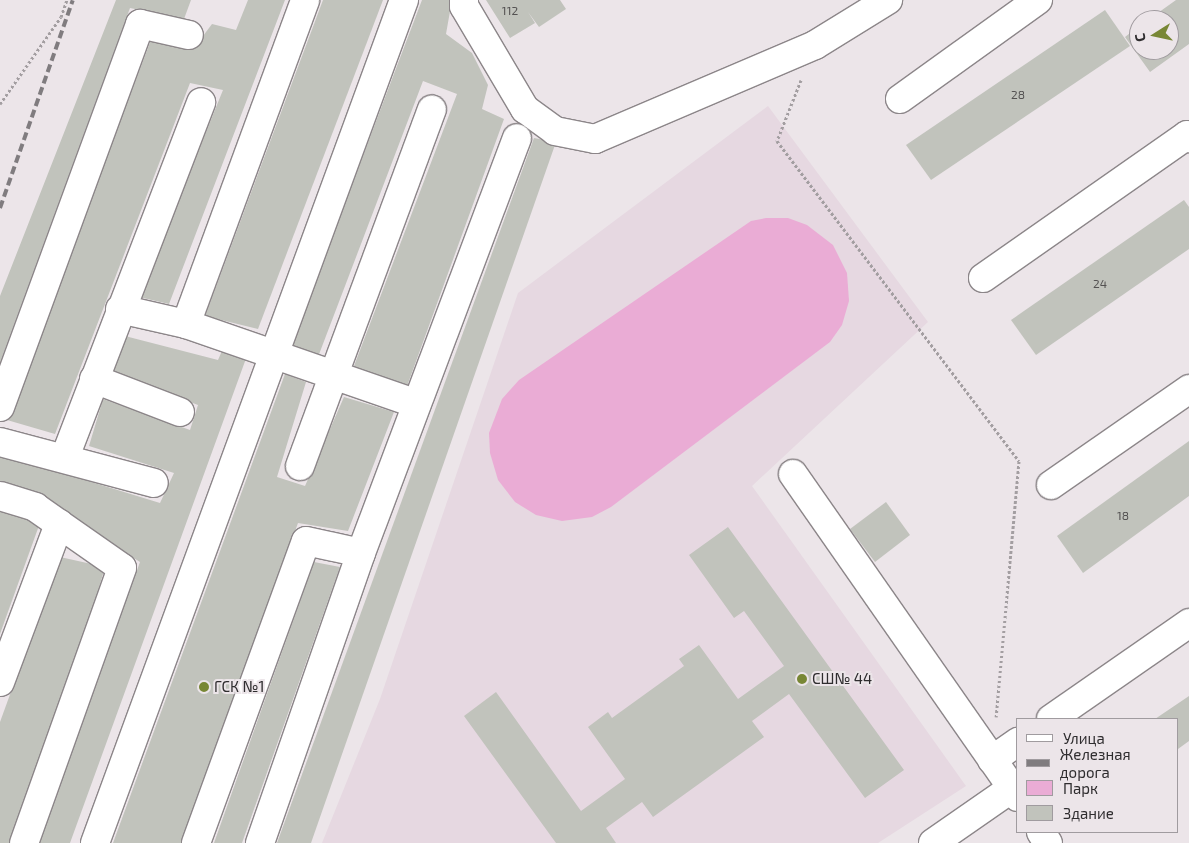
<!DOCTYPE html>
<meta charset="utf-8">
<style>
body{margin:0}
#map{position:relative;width:1189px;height:843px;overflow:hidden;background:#ece5e9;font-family:"Exo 2",sans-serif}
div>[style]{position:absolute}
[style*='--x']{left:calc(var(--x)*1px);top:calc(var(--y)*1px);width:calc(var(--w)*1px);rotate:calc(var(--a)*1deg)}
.built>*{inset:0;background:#e6d8e1}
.green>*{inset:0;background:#eaacd5}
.building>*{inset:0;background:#c1c3bc}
.path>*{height:3px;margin-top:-1.5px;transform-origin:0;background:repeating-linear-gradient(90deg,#a39ea1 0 2.5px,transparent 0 5px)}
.roads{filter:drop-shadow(1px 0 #8c8689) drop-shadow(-1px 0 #8c8689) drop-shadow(0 1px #8c8689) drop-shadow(0 -1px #8c8689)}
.minor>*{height:28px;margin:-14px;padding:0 14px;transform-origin:14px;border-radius:14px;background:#fff}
.rail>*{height:4px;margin-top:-2px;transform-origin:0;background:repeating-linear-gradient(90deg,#807c7f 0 8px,transparent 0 12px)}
.dots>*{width:14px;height:14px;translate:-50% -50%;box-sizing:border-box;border:2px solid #ece5e9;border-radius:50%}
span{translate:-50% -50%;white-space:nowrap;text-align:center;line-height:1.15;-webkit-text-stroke:4px #ece5e9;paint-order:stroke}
.number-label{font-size:12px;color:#545252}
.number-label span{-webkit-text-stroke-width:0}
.poi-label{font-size:15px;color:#2f2d2f}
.left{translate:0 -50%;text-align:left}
.legend{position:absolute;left:1016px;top:718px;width:162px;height:115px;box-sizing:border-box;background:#ece5e9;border:1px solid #a09b9f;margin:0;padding:6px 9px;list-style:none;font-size:15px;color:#2f2d2f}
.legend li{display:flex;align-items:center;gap:10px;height:25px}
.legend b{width:25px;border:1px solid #a09b9f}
.north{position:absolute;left:1129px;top:10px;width:50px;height:50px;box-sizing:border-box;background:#ece5e9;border:1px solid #a09b9f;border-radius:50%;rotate:260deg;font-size:14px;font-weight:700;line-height:20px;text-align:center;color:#2f2d2f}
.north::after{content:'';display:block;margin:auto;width:18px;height:22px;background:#788735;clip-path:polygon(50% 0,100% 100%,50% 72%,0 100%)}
</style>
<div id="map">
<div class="built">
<div style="clip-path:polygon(768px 106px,928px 322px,752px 486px,966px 786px,878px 843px,322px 843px,380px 699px,518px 293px)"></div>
</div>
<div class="green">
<div style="clip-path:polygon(766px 218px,788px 218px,807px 225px,833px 245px,847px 273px,849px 301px,842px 325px,830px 342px,611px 507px,592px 517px,562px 521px,536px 515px,515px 502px,498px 480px,490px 453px,489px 433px,502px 399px,519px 380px,751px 221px)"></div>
</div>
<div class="building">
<div style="clip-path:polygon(116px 0,191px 0,184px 19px,130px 8px,0 363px,0 296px)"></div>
<div style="clip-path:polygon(248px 0,285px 0,169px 304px,139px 297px,223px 90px,190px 83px,55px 434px,7px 420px,152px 37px,194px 48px,212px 24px,236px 30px)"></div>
<div style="clip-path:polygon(323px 0,383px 0,258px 329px,205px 316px)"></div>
<div style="clip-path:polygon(422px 0,452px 0,446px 34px,472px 53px,488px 85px,482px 109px,504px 119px,406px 389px,351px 374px,457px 94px,423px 81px,318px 357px,290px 348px)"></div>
<div style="clip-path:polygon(486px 0,560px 0,566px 9px,539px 27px,528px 12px,535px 23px,510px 38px)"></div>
<div style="clip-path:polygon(1176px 0,1189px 0,1189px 44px,1150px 72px,1125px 37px,1139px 26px,1139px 50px,1169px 50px,1169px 20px,1148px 20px)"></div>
<div style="clip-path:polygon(1105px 10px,1130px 46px,931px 180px,906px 145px)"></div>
<div style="clip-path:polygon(534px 138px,556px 142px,311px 843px,277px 843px)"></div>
<div style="clip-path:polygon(1184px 200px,1189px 207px,1189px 249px,1036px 355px,1011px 320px)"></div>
<div style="clip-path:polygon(121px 335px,218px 360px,225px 344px,248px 353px,70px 843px,38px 843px,140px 562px,40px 499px,0 486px,0 454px,160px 503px,174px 473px,89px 446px,103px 399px,190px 430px,198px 405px,109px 371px)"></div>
<div style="clip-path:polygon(285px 374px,306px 382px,277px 477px,305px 486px,344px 397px,394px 412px,348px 531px,298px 523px,182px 843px,113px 843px)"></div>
<div style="clip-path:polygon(1189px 441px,1189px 496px,1083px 573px,1057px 536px)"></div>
<div style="clip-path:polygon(886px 502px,910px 535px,875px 562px,850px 529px)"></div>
<div style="clip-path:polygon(0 506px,41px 520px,0 634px)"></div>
<div style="clip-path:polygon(728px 527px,904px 770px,865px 798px,789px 694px,752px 721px,764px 737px,653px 817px,642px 802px,606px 828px,616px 843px,556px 843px,464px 716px,496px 692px,581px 811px,625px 779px,588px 727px,608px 712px,612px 718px,684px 666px,679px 659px,699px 645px,738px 699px,784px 666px,744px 611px,734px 618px,689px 555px)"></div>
<div style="clip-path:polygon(60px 557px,105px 567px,74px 675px,9px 843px,0 843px,0 722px)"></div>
<div style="clip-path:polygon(314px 562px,340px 567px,242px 843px,214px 843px)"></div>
<div style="clip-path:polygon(1189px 696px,1189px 741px,1178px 749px,1178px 719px,1155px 719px)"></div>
</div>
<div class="path">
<div style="--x:801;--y:80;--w:66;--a:111.5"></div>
<div style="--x:777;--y:141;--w:401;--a:52.9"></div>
<div style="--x:1019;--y:461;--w:257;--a:95.1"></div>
<div style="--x:0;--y:104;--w:106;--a:-55"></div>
<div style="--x:61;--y:17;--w:18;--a:-71"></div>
</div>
<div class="roads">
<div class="minor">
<div style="--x:464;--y:0;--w:6;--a:90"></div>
<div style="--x:464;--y:6;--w:120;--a:59.4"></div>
<div style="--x:525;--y:109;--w:37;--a:36"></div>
<div style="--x:555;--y:131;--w:41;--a:11.3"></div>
<div style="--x:595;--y:139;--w:239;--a:-23.1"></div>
<div style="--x:815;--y:45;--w:86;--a:-31.7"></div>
<div style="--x:900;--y:99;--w:170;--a:-35.7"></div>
<div style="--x:983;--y:278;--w:249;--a:-35"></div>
<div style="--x:1187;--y:135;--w:4;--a:56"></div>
<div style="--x:120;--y:309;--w:68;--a:12.8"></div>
<div style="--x:186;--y:324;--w:244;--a:19.1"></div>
<div style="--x:186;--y:324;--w:345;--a:-69.8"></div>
<div style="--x:94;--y:379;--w:92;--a:21"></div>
<div style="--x:0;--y:407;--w:408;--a:-69.9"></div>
<div style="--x:140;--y:24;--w:50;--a:12.7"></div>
<div style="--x:0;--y:442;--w:159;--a:14.9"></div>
<div style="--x:65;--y:457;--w:380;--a:-69"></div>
<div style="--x:300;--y:466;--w:380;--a:-69.7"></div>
<div style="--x:793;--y:474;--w:383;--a:55.1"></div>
<div style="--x:1051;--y:485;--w:168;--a:-34.8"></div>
<div style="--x:0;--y:496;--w:37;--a:17"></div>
<div style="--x:35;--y:507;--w:106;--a:35"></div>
<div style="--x:122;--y:568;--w:292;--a:109.6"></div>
<div style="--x:0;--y:682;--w:169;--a:-69.5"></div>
<div style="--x:1051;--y:719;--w:168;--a:-34.8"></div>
<div style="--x:992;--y:760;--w:32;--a:-35"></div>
<div style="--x:1041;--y:832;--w:13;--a:58"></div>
<div style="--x:95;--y:843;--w:898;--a:-69.87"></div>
<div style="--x:196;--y:843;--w:321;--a:-70"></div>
<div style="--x:306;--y:541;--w:56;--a:12.3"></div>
<div style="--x:260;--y:843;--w:307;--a:-70.8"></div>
<div style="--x:361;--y:553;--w:443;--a:-69.4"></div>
<div style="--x:933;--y:843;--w:96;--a:-34.8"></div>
<div style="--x:1012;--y:788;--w:11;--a:56"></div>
</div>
</div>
<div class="rail">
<div style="--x:0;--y:208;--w:220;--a:-70.7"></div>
</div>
<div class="dots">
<div style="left:802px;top:679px;background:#788735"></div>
<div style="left:204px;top:687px;background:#788735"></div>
</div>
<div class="number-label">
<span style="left:510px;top:11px">112</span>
<span style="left:1018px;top:95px">28</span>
<span style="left:1100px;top:284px">24</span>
<span style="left:1123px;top:516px">18</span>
</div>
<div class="poi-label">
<span class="left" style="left:812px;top:679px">СШ№ 44</span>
<span class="left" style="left:214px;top:687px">ГСК №1</span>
</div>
<ul class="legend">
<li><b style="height:6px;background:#fff"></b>Улица</li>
<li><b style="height:6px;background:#807c7f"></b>Железная дорога</li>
<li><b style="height:14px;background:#eaacd5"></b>Парк</li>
<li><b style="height:14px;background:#c1c3bc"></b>Здание</li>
</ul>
<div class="north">С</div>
</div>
